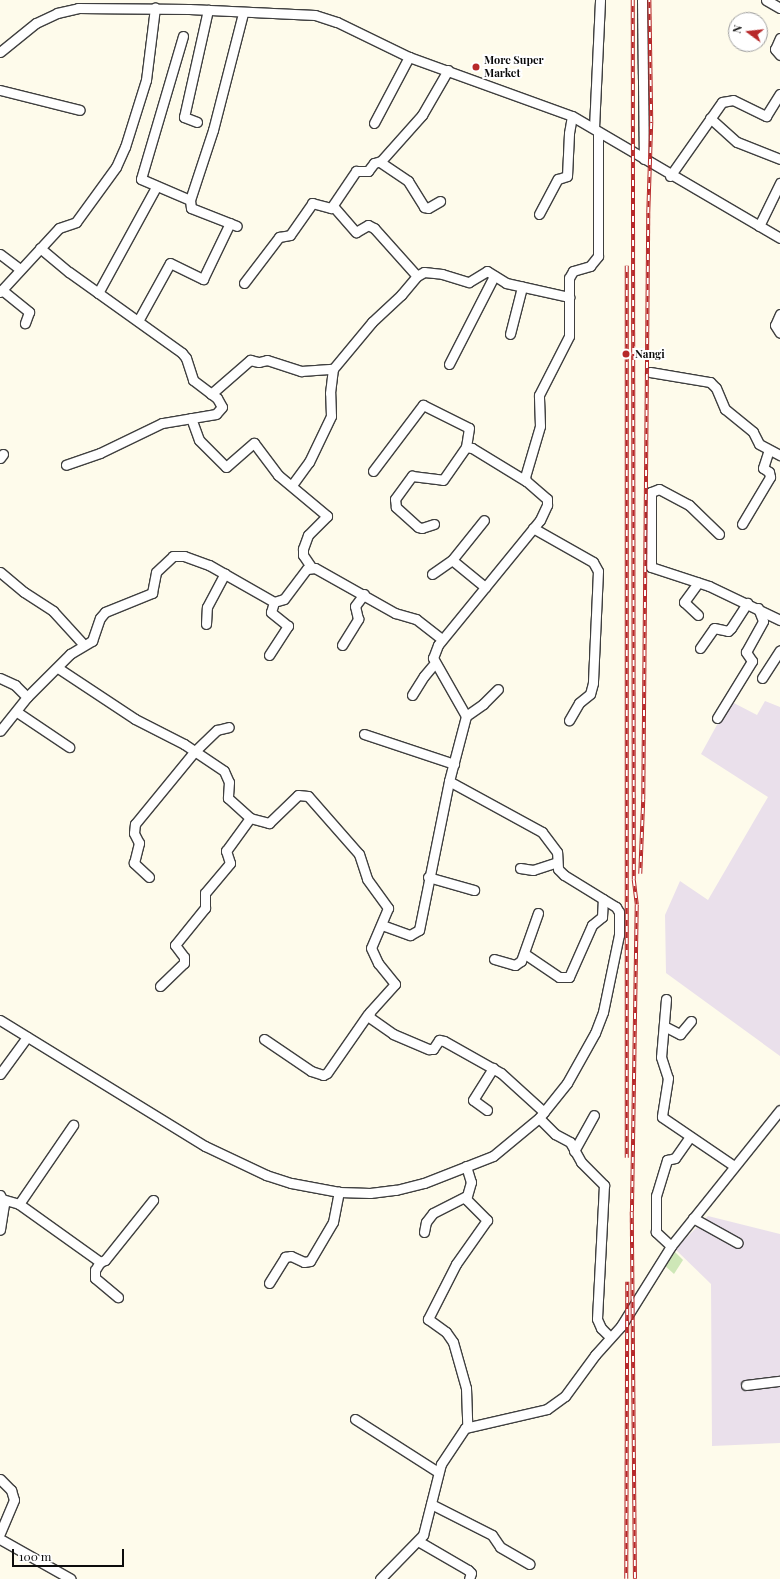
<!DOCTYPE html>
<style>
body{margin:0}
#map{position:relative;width:780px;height:1579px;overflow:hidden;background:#fefbeb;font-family:"Playfair Display",serif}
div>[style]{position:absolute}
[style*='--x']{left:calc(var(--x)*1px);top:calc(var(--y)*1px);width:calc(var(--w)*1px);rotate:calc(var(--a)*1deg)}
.industrial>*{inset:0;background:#eae0eb}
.green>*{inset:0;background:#cee7b7}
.roads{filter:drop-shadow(1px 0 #3f3f3f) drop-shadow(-1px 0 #3f3f3f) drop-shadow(0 1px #3f3f3f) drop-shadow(0 -1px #3f3f3f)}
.minor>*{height:9px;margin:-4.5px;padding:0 4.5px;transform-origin:4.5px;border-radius:4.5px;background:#fff}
.rail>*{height:3.5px;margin-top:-1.75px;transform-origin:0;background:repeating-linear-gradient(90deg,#fff 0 6px,#b7292a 0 12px);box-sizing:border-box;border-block:1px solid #b7292a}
.dots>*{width:11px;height:11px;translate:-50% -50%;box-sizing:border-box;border:2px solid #fff;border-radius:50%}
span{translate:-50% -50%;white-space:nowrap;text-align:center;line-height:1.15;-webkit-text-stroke:4px #fff;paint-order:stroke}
.poi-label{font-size:11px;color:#0c0c0c;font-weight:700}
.left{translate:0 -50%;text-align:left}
.north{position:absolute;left:728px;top:12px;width:40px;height:40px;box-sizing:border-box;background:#fff;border:1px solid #9e9e9e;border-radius:50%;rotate:285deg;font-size:11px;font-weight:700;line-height:16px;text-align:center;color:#0c0c0c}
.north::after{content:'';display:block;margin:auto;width:14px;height:18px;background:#b7292a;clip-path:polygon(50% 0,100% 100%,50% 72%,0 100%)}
.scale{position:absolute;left:12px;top:1549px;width:112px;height:18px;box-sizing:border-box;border:2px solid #0c0c0c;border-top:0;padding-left:5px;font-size:12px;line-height:14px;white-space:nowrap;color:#0c0c0c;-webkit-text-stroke:3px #fff;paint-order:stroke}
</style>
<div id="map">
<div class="industrial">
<div style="clip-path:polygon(730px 701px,757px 715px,765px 701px,780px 707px,780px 1056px,666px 973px,665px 915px,680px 881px,708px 900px,768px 797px,701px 754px)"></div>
<div style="clip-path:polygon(708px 1216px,780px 1234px,780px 1443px,712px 1446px,711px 1284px,675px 1249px)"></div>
</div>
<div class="green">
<div style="clip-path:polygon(672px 1249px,683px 1260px,674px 1274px,663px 1264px)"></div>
</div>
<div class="roads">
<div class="minor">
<div style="--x:642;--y:0;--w:159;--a:89.3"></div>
<div style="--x:766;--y:0;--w:16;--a:30"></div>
<div style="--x:183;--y:36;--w:149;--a:106.4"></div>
<div style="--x:141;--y:179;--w:53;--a:23.2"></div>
<div style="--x:190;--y:200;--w:8;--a:83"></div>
<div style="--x:191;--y:208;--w:49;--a:21.4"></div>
<div style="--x:780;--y:38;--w:12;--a:114"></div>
<div style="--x:775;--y:49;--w:8;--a:50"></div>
<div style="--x:0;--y:52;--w:46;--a:-38.9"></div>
<div style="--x:36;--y:23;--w:23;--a:-25"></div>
<div style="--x:57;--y:13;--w:22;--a:-13"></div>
<div style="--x:78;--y:8;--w:111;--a:0.5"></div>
<div style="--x:189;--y:9;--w:126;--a:2.7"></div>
<div style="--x:315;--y:15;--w:23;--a:18"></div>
<div style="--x:337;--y:22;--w:80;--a:25.9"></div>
<div style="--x:409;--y:57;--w:173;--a:19.9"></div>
<div style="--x:572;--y:116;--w:241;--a:30.4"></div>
<div style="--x:0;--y:90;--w:82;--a:14"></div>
<div style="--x:710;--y:118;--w:36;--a:42"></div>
<div style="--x:737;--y:142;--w:46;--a:21.6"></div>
<div style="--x:197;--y:122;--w:14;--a:-159"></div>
<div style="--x:184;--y:117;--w:110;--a:-77.4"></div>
<div style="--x:374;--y:123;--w:75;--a:-62.1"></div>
<div style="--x:594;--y:128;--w:128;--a:-87.3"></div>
<div style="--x:380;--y:162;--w:34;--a:34"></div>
<div style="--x:408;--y:181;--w:31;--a:58"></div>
<div style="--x:424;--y:207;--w:4;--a:14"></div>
<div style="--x:428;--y:208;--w:14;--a:-30"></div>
<div style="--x:670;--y:176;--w:90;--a:-54.9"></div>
<div style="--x:722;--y:102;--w:11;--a:-10"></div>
<div style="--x:733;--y:100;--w:37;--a:26"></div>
<div style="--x:766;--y:116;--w:26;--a:-58"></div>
<div style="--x:190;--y:200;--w:74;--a:-71.8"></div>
<div style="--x:213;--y:130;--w:121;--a:-75.6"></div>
<div style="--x:333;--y:206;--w:35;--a:49"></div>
<div style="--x:356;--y:232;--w:14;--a:-30"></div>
<div style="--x:368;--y:225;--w:7;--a:27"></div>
<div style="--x:374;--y:228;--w:64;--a:48.1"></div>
<div style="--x:539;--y:214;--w:40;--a:-62"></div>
<div style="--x:558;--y:179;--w:9;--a:-18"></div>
<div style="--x:567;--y:176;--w:43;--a:-87.3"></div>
<div style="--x:569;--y:133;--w:17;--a:-80"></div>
<div style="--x:759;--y:226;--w:48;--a:-64"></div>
<div style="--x:40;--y:248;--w:38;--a:40"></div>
<div style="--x:69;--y:272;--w:139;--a:35.6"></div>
<div style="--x:182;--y:353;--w:6;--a:51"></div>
<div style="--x:186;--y:358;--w:23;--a:72"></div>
<div style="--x:193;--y:380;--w:30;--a:37"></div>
<div style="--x:217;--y:398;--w:10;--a:61"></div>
<div style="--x:222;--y:407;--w:9;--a:131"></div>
<div style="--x:216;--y:414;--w:55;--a:170.5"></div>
<div style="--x:162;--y:423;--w:69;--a:154.2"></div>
<div style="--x:100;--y:453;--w:36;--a:161"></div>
<div style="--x:0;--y:254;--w:25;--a:37"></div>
<div style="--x:244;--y:283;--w:58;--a:-52.7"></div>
<div style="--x:279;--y:237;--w:11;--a:-10"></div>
<div style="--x:290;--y:235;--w:39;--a:-55"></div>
<div style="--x:312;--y:203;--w:20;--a:15"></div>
<div style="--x:331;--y:208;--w:45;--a:-56"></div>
<div style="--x:356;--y:171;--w:12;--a:0"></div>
<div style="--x:368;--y:171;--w:10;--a:-53"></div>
<div style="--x:374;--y:163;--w:7;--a:-16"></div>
<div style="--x:381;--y:161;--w:62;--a:-48.3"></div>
<div style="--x:422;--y:115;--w:52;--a:-60"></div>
<div style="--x:2;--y:290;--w:35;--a:39"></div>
<div style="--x:29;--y:312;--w:12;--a:110"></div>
<div style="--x:0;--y:292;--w:87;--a:-47.3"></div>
<div style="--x:59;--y:228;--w:18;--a:-19"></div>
<div style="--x:76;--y:222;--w:68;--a:-54"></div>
<div style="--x:116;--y:167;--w:22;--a:-66"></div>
<div style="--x:125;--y:147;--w:70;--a:-72.6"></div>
<div style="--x:146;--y:80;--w:73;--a:-82.9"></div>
<div style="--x:98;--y:293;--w:121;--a:-61.3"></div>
<div style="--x:780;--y:314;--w:12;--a:114"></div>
<div style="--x:775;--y:325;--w:9;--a:58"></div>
<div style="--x:138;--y:321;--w:66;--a:-61.1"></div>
<div style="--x:170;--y:263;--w:37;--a:26"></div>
<div style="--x:203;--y:279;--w:62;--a:-64.3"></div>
<div style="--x:510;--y:334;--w:49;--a:-75.7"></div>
<div style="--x:449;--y:364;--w:99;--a:-62.9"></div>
<div style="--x:650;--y:372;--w:61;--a:9.5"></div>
<div style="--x:710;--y:382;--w:8;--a:45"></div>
<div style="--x:716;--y:388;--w:23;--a:67"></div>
<div style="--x:725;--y:409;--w:36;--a:39"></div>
<div style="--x:753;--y:432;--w:13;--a:63"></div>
<div style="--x:759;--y:444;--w:24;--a:28"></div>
<div style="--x:211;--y:394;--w:52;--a:-41.1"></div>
<div style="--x:250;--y:360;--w:9;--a:13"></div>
<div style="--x:259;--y:362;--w:8;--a:-14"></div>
<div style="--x:267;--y:360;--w:36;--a:18"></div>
<div style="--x:301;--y:371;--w:32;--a:-4"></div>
<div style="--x:333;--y:369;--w:61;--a:-50.3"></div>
<div style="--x:372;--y:322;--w:40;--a:-43"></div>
<div style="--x:401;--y:295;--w:25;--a:-50"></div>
<div style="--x:417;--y:276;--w:8;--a:-30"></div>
<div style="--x:424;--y:272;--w:18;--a:6"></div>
<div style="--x:442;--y:274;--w:28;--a:17"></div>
<div style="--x:469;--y:282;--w:21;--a:-31"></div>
<div style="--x:487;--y:271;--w:22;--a:32"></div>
<div style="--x:506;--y:283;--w:65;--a:12.5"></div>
<div style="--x:191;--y:418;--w:23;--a:70"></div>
<div style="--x:199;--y:440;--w:38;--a:45"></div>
<div style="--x:226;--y:467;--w:37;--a:-41"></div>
<div style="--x:254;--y:443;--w:40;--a:53"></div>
<div style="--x:278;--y:475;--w:64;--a:39.9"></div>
<div style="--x:327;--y:516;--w:27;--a:135"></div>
<div style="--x:308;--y:535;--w:15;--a:110"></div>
<div style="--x:303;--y:549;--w:6;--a:90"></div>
<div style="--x:303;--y:555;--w:14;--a:56"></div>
<div style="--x:0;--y:458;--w:5;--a:-53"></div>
<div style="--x:373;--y:471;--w:83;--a:-52.9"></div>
<div style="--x:423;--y:405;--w:51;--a:26.6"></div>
<div style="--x:469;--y:428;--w:19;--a:99"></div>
<div style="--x:292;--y:485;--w:29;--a:-54"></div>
<div style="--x:309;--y:462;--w:51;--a:-64.4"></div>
<div style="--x:331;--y:416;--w:23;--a:-92"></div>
<div style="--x:330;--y:393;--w:24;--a:-83"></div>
<div style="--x:434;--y:524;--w:13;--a:162"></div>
<div style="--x:422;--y:528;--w:4;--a:-166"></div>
<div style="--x:418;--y:527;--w:30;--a:-138"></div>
<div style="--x:396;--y:507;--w:8;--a:-97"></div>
<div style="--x:395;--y:499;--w:29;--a:-54"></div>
<div style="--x:412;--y:476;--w:31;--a:7"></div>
<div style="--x:443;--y:480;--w:40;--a:-55.1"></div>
<div style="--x:466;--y:447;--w:6;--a:9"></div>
<div style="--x:472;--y:448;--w:63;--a:31.4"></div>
<div style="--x:742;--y:524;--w:55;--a:-59.2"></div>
<div style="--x:770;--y:477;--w:5;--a:-101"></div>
<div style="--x:769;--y:472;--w:7;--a:-146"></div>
<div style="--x:763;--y:468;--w:19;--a:-72"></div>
<div style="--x:533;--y:528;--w:69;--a:29.5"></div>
<div style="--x:593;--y:562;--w:10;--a:61"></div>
<div style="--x:598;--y:571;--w:112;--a:92.6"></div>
<div style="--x:593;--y:683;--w:11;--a:105"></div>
<div style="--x:590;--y:694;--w:14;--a:141"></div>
<div style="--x:579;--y:703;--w:20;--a:120"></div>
<div style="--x:719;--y:534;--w:42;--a:-136"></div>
<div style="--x:689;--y:505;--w:34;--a:-152"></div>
<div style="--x:659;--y:489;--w:9;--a:159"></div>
<div style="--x:651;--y:492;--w:75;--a:90"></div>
<div style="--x:651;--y:567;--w:61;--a:18.1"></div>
<div style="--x:709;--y:586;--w:79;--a:25.6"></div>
<div style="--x:452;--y:560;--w:43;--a:39.3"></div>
<div style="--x:0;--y:572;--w:31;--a:40"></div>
<div style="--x:24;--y:592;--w:35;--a:33"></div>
<div style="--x:53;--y:611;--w:46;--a:47.6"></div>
<div style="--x:432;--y:574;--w:24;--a:-35"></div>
<div style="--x:452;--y:560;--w:51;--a:-51.3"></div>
<div style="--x:698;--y:615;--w:19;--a:-137"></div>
<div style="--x:684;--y:602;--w:24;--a:-54"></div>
<div style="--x:206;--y:624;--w:17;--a:-87"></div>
<div style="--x:207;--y:607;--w:38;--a:-62"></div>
<div style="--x:342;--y:645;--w:31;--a:-58"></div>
<div style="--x:358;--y:619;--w:13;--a:-103"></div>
<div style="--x:355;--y:606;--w:15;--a:-53"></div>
<div style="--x:700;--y:648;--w:24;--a:-55"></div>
<div style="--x:714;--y:628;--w:14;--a:12"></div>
<div style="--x:728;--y:631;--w:4;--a:-45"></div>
<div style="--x:731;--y:628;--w:30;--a:-57"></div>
<div style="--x:269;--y:655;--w:35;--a:-57"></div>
<div style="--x:288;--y:626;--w:22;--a:-141"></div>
<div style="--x:271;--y:612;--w:10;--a:-73"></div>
<div style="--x:58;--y:668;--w:92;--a:33.5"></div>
<div style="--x:135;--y:719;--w:55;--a:27"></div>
<div style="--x:184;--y:744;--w:48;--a:34"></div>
<div style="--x:224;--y:771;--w:12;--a:66"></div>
<div style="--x:229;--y:782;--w:16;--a:94"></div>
<div style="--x:228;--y:798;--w:30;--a:42"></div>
<div style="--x:250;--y:818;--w:20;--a:15"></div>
<div style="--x:269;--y:823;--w:40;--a:-44"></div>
<div style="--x:298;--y:795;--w:10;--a:6"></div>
<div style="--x:308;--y:796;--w:77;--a:48.7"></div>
<div style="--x:359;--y:854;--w:26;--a:72"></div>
<div style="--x:367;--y:879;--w:36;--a:54"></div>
<div style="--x:388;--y:908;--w:43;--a:113"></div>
<div style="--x:371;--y:948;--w:17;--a:65"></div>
<div style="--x:378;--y:963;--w:27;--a:51"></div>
<div style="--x:395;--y:984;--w:38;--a:132"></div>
<div style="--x:370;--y:1012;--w:5;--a:101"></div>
<div style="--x:369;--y:1017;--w:29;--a:35"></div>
<div style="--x:393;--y:1034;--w:39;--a:23"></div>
<div style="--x:429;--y:1049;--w:4;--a:0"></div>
<div style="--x:433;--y:1049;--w:11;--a:-56"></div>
<div style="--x:439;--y:1040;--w:5;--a:11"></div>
<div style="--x:444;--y:1041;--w:65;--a:29.3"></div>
<div style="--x:501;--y:1073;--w:58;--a:42.2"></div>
<div style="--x:0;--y:678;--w:17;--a:25"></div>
<div style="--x:15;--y:685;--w:17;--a:45"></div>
<div style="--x:27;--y:697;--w:43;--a:128.5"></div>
<div style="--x:762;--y:678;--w:33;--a:-57"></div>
<div style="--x:412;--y:695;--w:22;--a:-58"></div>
<div style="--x:424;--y:676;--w:17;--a:-50"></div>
<div style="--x:27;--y:697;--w:61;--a:-45"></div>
<div style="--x:70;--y:654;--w:26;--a:-31"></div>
<div style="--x:92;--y:641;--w:24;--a:-71"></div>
<div style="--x:100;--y:618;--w:8;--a:-50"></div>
<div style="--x:105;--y:612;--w:51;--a:-22"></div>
<div style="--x:152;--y:593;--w:21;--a:-79"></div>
<div style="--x:156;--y:572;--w:23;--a:-43"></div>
<div style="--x:173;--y:556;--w:11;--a:0"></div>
<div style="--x:184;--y:556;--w:27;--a:20"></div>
<div style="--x:209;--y:565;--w:75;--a:29.6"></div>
<div style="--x:274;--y:602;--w:10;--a:-17"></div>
<div style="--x:284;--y:599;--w:38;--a:-53"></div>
<div style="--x:307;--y:569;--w:8;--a:-7"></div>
<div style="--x:315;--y:568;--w:92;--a:29.4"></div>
<div style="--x:395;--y:613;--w:22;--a:16"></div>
<div style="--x:416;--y:619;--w:33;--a:38"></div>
<div style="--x:17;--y:712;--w:63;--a:33.9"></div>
<div style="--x:466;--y:716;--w:21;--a:-35"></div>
<div style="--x:483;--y:704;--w:21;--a:-45"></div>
<div style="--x:717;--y:718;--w:67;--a:-58.4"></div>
<div style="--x:752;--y:661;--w:11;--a:-124"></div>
<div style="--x:746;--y:652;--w:35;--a:-61"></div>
<div style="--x:763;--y:621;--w:14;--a:-111"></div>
<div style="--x:364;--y:734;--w:95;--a:18.4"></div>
<div style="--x:520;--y:868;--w:13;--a:9"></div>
<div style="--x:533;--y:870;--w:25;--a:-18"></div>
<div style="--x:149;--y:877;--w:21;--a:-137"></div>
<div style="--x:134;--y:863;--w:21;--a:-76"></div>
<div style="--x:139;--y:843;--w:11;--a:-117"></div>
<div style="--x:134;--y:833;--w:9;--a:-84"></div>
<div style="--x:135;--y:824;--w:93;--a:-50.7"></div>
<div style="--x:194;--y:752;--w:32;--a:-44"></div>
<div style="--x:217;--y:730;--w:12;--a:-14"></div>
<div style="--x:428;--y:877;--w:48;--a:15.8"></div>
<div style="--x:382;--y:925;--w:30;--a:20"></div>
<div style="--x:410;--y:935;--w:10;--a:-29"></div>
<div style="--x:419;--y:930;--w:152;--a:-78.6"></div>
<div style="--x:525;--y:954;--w:41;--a:34.1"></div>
<div style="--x:559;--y:977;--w:10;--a:0"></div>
<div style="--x:569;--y:977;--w:57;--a:-66.1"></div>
<div style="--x:592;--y:925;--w:13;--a:-39"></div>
<div style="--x:602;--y:917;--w:18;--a:-87"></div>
<div style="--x:494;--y:959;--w:22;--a:16"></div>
<div style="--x:515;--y:965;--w:7;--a:-34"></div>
<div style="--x:521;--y:961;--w:51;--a:-70.5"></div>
<div style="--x:160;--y:986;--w:33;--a:-44"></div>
<div style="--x:184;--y:963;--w:6;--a:-90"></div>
<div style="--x:184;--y:957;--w:15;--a:-127"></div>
<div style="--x:175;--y:945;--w:48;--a:-51"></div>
<div style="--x:205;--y:908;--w:15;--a:-90"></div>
<div style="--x:205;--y:893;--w:39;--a:-50"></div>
<div style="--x:230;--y:863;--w:13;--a:-108"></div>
<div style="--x:226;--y:851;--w:41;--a:-54"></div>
<div style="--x:666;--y:999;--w:58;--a:94.9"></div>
<div style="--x:661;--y:1057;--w:22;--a:72"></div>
<div style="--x:668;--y:1078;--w:39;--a:99"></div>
<div style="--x:662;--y:1117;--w:87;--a:34.2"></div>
<div style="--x:0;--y:1020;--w:241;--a:31.6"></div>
<div style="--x:205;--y:1146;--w:68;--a:25.4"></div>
<div style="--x:266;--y:1175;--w:26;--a:18"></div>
<div style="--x:291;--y:1183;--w:49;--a:10.6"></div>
<div style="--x:339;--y:1192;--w:31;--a:2"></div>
<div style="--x:370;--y:1193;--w:26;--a:-7"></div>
<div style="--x:396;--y:1190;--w:29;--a:-14"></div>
<div style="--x:424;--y:1183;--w:74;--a:-21.4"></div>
<div style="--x:493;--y:1156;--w:60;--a:-39.6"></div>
<div style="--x:539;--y:1118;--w:45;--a:-51.3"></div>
<div style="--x:567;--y:1083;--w:57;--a:-60.8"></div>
<div style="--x:595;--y:1033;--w:22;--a:-69"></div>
<div style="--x:603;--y:1012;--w:79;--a:-78.3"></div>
<div style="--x:619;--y:935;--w:23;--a:-90"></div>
<div style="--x:619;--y:912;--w:6;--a:-121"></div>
<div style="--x:616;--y:907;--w:61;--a:-148.4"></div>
<div style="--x:564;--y:875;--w:8;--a:-135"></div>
<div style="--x:558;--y:869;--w:17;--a:-93"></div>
<div style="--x:557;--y:852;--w:25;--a:-127"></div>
<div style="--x:542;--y:832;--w:106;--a:-151.3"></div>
<div style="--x:449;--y:781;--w:67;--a:-75.3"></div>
<div style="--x:466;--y:716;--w:67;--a:-119.6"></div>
<div style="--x:433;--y:658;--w:14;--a:-69"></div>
<div style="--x:438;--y:645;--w:161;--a:-50.8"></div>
<div style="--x:540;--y:520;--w:17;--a:-65"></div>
<div style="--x:547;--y:505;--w:6;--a:-90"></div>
<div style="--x:547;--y:499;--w:28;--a:-139"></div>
<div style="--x:526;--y:481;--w:4;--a:-104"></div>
<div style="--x:525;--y:477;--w:53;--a:-73.6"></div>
<div style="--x:540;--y:426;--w:31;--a:-92"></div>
<div style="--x:539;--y:395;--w:66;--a:-63"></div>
<div style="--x:569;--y:336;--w:58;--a:-90"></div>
<div style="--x:569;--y:278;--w:8;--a:-60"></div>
<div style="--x:573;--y:271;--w:18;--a:-16"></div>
<div style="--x:590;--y:266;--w:13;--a:-51"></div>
<div style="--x:598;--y:256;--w:124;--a:-90"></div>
<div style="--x:664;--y:1026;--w:18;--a:27"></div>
<div style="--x:680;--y:1034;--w:17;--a:-50"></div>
<div style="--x:264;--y:1039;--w:57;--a:34.2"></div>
<div style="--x:311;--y:1071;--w:13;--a:18"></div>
<div style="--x:323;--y:1075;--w:4;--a:-27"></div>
<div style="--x:327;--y:1073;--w:72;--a:-55.2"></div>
<div style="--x:0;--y:1074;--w:46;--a:-53.9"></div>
<div style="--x:487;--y:1110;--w:17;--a:-144"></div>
<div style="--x:473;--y:1100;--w:38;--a:-58"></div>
<div style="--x:539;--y:1118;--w:23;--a:45"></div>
<div style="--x:555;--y:1134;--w:17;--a:28"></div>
<div style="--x:570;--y:1142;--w:23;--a:61"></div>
<div style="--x:581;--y:1162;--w:33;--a:45"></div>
<div style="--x:604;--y:1185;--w:134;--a:93"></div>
<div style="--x:597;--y:1319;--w:10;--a:66"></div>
<div style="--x:601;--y:1328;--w:13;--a:45"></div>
<div style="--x:574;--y:1151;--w:41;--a:-60.9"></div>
<div style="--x:466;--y:1166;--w:17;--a:73"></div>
<div style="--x:471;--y:1182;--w:18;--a:106"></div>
<div style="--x:466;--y:1199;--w:30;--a:45"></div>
<div style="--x:487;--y:1220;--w:54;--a:125.2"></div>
<div style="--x:456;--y:1264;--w:62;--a:117"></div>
<div style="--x:428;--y:1319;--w:22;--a:36"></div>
<div style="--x:446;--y:1332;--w:12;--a:55"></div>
<div style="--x:453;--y:1342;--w:48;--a:74.2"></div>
<div style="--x:466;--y:1388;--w:37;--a:88"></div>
<div style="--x:0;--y:1195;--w:10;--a:66"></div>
<div style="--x:4;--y:1204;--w:26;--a:99"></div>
<div style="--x:2;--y:1199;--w:18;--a:16"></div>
<div style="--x:19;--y:1204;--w:96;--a:-55.6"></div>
<div style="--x:19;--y:1204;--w:100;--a:35.6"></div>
<div style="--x:100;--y:1262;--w:5;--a:-22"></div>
<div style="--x:105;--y:1260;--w:77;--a:-51.3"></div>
<div style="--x:693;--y:1218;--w:51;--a:29.1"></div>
<div style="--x:424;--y:1232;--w:10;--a:-79"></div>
<div style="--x:426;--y:1222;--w:11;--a:-52"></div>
<div style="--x:433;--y:1213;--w:37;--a:-27"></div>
<div style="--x:671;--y:1246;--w:21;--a:-137"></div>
<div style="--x:656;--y:1232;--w:36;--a:-90"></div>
<div style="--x:656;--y:1196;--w:38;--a:-73"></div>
<div style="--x:667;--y:1160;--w:8;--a:-14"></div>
<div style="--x:675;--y:1158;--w:24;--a:-55"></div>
<div style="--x:100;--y:1262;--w:9;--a:122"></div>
<div style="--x:95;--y:1270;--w:8;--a:90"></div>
<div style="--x:95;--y:1278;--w:30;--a:40"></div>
<div style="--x:269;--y:1283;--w:31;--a:-58"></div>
<div style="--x:285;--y:1257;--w:6;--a:-9"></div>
<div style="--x:291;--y:1256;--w:14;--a:25"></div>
<div style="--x:304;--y:1262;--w:6;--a:-9"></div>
<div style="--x:310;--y:1261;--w:45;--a:-59.5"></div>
<div style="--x:333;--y:1222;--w:31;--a:-79"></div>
<div style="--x:746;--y:1385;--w:34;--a:-7"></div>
<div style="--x:355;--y:1419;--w:98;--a:32.6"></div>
<div style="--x:0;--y:1479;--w:16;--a:45"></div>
<div style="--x:11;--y:1490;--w:10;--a:73"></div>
<div style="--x:14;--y:1500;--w:36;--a:113"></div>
<div style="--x:431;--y:1504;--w:68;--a:26.9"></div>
<div style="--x:492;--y:1535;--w:14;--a:56"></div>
<div style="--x:500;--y:1547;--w:34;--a:30"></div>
<div style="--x:0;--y:1539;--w:81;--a:29.4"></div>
<div style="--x:418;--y:1541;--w:58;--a:30.1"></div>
<div style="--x:468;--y:1570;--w:4;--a:45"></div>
<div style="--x:471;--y:1573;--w:6;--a:108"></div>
<div style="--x:380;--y:1579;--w:62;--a:-45.7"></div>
<div style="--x:423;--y:1535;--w:73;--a:-75.8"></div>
<div style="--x:441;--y:1464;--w:43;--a:-56.3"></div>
<div style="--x:465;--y:1428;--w:84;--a:-13"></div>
<div style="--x:547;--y:1409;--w:22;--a:-36"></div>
<div style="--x:565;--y:1396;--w:51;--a:-53.8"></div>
<div style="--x:595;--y:1355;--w:39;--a:-48"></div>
<div style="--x:621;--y:1326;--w:94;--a:-58"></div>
<div style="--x:671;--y:1246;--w:174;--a:-51.3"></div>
</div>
</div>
<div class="rail">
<div style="--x:633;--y:0;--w:880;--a:89.93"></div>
<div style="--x:634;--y:880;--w:25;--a:83"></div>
<div style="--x:637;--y:905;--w:307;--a:90.9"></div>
<div style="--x:632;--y:1212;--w:367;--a:89.5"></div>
<div style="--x:627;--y:266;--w:892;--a:90"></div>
<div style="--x:640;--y:874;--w:74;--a:-87.7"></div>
<div style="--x:643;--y:800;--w:587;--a:-89.51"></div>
<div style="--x:648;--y:213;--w:91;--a:-88.1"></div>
<div style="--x:651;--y:122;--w:122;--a:-90.9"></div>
<div style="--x:626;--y:1579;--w:297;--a:-89.8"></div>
</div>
<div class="dots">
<div style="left:476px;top:67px;background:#b7292a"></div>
<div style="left:626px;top:354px;background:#b7292a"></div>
</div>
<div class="poi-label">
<span class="left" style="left:484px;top:67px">More Super<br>Market</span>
<span class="left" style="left:635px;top:354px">Nangi</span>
</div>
<div class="north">N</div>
<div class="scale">100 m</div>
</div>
